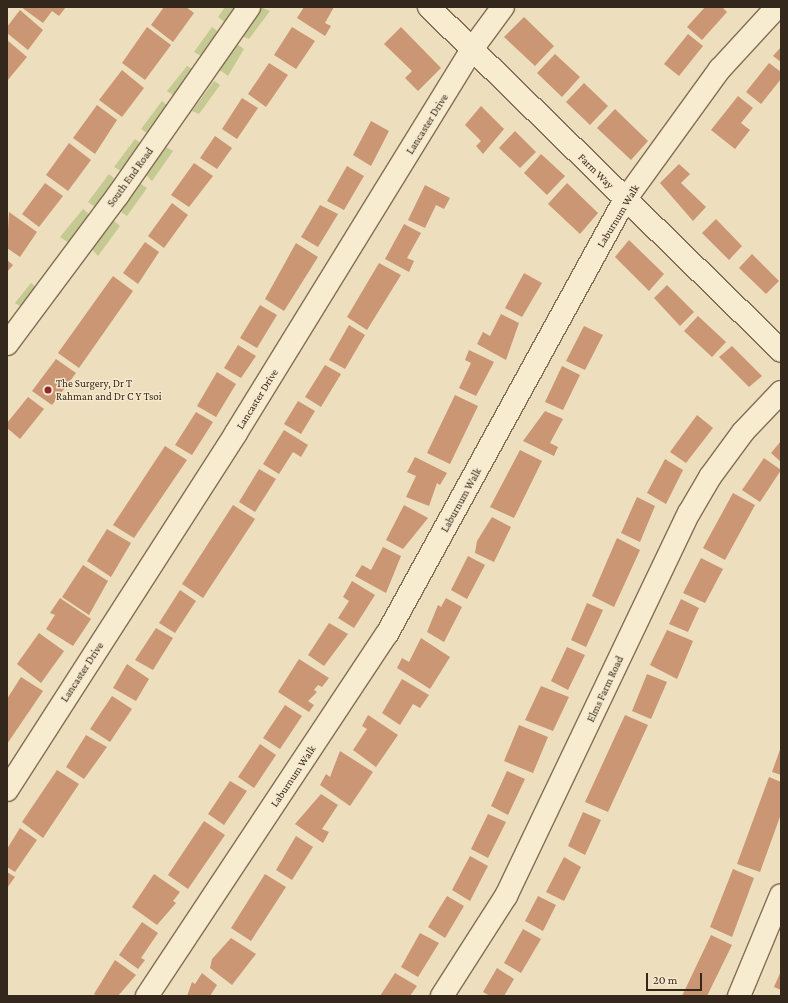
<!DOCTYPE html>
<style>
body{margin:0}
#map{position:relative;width:788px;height:1003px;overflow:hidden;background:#eddebd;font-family:"Crimson Pro",serif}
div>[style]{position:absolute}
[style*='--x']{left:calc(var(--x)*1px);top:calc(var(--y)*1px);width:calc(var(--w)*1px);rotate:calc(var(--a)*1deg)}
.green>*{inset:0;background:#c4ca91}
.building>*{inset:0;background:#cb9673}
.roads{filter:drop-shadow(1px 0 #846e56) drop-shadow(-1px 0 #846e56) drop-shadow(0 1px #846e56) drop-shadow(0 -1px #846e56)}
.street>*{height:22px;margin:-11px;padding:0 11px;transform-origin:11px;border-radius:11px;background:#f8ecd0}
.secondary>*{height:22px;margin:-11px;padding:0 11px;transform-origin:11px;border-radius:11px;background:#f8ecd0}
.dots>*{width:11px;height:11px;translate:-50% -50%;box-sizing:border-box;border:2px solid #f5e8cc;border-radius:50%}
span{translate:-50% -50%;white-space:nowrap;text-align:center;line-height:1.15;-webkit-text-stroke:3px #f5e8cc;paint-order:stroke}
.street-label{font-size:11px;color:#34271b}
.poi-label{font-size:11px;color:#34271b}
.left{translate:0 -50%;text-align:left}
.frame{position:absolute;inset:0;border:8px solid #34271b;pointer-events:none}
.scale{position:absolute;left:646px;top:973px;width:56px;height:18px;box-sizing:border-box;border:2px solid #34271b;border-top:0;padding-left:5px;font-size:12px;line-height:14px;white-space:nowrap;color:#34271b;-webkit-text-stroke:3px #f5e8cc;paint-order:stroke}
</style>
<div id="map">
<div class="green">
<div style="clip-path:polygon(225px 7px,238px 7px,226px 23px,218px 17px)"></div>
<div style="clip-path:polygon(261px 7px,270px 11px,249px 39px,241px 36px)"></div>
<div style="clip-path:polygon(212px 27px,220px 33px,203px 57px,194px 52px)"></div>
<div style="clip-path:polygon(237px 44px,244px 49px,228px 76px,220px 70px)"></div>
<div style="clip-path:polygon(187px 66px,196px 71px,177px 98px,167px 91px)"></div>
<div style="clip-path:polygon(214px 81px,220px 85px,199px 114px,192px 111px)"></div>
<div style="clip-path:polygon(162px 101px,169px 107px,148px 134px,141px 129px)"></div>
<div style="clip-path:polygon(135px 139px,143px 145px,123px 172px,114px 167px)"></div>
<div style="clip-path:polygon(166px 147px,173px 151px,152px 181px,145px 174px)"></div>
<div style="clip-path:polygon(109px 174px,116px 180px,95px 207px,88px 202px)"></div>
<div style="clip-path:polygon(138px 182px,147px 188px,127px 216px,118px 210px)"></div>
<div style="clip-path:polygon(83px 209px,90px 215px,69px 243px,60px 237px)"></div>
<div style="clip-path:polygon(112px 219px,120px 226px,98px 256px,90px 247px)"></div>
<div style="clip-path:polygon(31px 283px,38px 289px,22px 307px,15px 303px)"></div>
</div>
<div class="building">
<div style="clip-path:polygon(21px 7px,66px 7px,59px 16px,52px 11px,43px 23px)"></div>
<div style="clip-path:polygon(164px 7px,186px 7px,194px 13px,173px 42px,151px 25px)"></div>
<div style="clip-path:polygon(304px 7px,334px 7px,325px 23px,331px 26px,325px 36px,297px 18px)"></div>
<div style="clip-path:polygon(705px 7px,722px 7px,727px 12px,702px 40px,687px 27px)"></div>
<div style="clip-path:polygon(20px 10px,43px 30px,28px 50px,7px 33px,7px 27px)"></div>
<div style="clip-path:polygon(524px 17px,554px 46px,535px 66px,504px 37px)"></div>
<div style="clip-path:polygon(147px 27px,171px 45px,145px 80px,122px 63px)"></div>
<div style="clip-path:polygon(292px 27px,315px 41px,296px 69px,274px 55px)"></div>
<div style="clip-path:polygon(401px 27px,441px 68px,418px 91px,405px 78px,412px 71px,384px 44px)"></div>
<div style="clip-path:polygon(688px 34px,703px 46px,679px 76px,664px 64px)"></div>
<div style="clip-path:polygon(7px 40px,27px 57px,7px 81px)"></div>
<div style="clip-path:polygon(781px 47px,781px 62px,773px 56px)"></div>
<div style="clip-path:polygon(555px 54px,580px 77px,562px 97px,537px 73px)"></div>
<div style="clip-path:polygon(269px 63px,288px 75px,266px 107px,248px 94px)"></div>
<div style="clip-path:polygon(769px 63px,781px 72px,781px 79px,761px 104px,746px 92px)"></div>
<div style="clip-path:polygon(122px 70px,144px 88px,122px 117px,99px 100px)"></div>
<div style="clip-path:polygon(584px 83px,608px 106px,590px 125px,566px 102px)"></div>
<div style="clip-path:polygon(738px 96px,753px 108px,741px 123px,750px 130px,735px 149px,711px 130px)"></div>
<div style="clip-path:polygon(242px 98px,258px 108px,237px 139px,222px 129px)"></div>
<div style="clip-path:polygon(97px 105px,117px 120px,95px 154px,73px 138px)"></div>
<div style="clip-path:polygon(481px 106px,504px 129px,483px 154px,476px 146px,481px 141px,465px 125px)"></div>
<div style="clip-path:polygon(615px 109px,648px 141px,631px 160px,597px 128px)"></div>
<div style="clip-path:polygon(371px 121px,389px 131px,371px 166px,353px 155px)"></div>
<div style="clip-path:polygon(515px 131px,536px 152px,520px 168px,499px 148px)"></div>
<div style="clip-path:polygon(215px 136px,232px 148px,217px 169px,200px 158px)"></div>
<div style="clip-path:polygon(69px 143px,91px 160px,68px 191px,46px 175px)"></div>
<div style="clip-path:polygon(541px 154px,565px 176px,547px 195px,524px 173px)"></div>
<div style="clip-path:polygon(194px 163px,213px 176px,189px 207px,171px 195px)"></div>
<div style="clip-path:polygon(679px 164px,690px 174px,681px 183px,706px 207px,693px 221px,660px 183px)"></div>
<div style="clip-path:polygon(347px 166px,364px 176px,344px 210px,327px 201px)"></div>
<div style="clip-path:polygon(45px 183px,63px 196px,39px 227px,22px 214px)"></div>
<div style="clip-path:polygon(567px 183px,598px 213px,580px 234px,548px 204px)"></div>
<div style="clip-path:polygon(425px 185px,450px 198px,444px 209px,436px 205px,425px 228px,408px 220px)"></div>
<div style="clip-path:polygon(172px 203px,188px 215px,164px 248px,148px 236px)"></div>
<div style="clip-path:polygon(320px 205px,338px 214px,318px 247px,301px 237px)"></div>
<div style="clip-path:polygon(9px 212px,37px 232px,20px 257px,7px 248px)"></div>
<div style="clip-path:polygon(716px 219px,742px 246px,729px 260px,702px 233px)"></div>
<div style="clip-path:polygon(404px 224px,421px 233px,407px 258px,414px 261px,409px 272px,385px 259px)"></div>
<div style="clip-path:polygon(629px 240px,664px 274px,649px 291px,615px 257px)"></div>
<div style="clip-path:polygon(145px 242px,159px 252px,138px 284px,123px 273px)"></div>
<div style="clip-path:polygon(296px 243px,318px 257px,284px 311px,265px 299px)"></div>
<div style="clip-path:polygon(752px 254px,779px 281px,766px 294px,739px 268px)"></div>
<div style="clip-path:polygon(7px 260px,13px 265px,7px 272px)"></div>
<div style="clip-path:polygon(379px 263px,401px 275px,367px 330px,347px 317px)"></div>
<div style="clip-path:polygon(524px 273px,542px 283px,522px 317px,505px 308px)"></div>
<div style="clip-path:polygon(113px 276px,133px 291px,79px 368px,58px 353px)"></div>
<div style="clip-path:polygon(667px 285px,694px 312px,680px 326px,654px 298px)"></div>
<div style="clip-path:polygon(260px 305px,277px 315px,257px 348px,240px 338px)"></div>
<div style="clip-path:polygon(501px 314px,519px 323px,506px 360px,477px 344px,483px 332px,490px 336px)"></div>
<div style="clip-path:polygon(698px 316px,726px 342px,712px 357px,684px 331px)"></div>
<div style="clip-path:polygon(349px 325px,365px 335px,345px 369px,329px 360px)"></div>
<div style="clip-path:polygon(584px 326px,603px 335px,585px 370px,566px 361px)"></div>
<div style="clip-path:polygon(238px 345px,256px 356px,241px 378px,224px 368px)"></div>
<div style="clip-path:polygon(732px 346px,762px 376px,749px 387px,719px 357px)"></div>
<div style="clip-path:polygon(469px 350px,494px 362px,476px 396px,459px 388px,471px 363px,465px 360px)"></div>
<div style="clip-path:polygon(56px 359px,76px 373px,52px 405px,32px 391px)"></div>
<div style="clip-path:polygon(325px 365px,341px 374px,321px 407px,305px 397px)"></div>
<div style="clip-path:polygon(562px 366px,580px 375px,563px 410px,545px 402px)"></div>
<div style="clip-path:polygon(217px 372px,236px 384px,216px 417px,197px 406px)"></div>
<div style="clip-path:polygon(455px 395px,478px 406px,450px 464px,427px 453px)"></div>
<div style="clip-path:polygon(28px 397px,44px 409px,20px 439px,7px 428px,7px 423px)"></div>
<div style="clip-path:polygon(298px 401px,315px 411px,301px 434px,284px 424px)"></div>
<div style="clip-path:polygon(545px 411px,563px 419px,550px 443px,558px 447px,554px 456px,523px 441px)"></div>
<div style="clip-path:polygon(196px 412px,213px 422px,192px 455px,175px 445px)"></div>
<div style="clip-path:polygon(697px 415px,713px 428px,686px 463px,670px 452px)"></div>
<div style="clip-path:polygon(284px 430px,308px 445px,301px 457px,293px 452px,279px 474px,263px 464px)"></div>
<div style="clip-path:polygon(781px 441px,781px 462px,771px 453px)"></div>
<div style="clip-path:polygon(165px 446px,187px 460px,134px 538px,113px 525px)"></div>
<div style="clip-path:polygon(520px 450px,542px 461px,514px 518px,490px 507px)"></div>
<div style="clip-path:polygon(415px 457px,447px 473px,440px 485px,437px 483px,429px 506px,406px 497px,416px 476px,407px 472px)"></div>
<div style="clip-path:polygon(764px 458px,781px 470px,760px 502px,742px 490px)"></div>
<div style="clip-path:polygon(665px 459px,683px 470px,666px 504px,647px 493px)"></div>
<div style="clip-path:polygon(259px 469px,276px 479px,255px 512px,239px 502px)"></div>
<div style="clip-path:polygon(733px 493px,755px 505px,725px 560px,703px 548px)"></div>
<div style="clip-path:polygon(637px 497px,655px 506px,640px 542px,621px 533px)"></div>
<div style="clip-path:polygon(233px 505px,255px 519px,203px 598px,182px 584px)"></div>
<div style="clip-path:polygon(404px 505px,428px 518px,403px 549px,386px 540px)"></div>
<div style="clip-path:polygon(492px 517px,511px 527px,494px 562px,475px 553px,477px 541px)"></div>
<div style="clip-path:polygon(107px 529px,131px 543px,111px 577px,87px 561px)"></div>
<div style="clip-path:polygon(617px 538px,640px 550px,614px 607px,592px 596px)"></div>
<div style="clip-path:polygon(383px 547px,401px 556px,386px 593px,355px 576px,362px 565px,371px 570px)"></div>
<div style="clip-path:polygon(468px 556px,485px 565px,467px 599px,451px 590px)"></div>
<div style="clip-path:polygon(701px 558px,723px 569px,705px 603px,683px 593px)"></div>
<div style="clip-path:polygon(83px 565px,108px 581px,89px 615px,62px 597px)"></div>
<div style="clip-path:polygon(352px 581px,375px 595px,354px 628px,338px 618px,349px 601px,343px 597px)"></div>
<div style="clip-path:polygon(180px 590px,196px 601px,175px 633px,159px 623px)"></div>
<div style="clip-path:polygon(60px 598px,91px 619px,73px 646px,46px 629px,55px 615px,50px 613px)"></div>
<div style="clip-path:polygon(446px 598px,462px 607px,444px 642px,427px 632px,438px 605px,441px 607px)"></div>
<div style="clip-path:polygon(681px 599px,699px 608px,688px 632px,669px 624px)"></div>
<div style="clip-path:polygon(587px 603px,603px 610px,586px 647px,571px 640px)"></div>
<div style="clip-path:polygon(329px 623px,348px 634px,324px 666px,308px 655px)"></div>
<div style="clip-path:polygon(156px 628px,173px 638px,153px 670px,135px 660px)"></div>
<div style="clip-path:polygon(667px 630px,693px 641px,677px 679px,650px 665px)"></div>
<div style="clip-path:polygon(39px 633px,64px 651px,41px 683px,17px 664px)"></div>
<div style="clip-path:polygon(421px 638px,450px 657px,430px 689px,397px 668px,402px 658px,409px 662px)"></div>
<div style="clip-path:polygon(567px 647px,585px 655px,568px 690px,551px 681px)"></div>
<div style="clip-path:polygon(299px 659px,329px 678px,322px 687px,318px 685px,314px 690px,317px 692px,308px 701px,314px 705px,309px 712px,278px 692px)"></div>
<div style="clip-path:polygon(127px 664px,149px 679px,136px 701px,113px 688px)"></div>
<div style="clip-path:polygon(647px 674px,667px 682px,651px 719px,632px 711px)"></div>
<div style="clip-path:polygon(21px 677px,43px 691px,7px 744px,7px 699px)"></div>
<div style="clip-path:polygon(402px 679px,429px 695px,420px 708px,413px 704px,400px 725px,382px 713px)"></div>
<div style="clip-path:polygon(541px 686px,569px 697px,553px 731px,525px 720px)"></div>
<div style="clip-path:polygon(112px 696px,132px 709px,110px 742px,90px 729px)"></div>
<div style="clip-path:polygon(285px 705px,302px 716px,280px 749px,263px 738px)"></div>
<div style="clip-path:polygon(368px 715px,398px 735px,376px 767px,353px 750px,367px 729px,362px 726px)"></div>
<div style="clip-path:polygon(625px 715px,648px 725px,608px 812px,585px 802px)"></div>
<div style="clip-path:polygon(519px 725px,548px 737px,533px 773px,504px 761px)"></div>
<div style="clip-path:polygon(86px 735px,107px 747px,84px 779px,66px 767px)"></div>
<div style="clip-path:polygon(260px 744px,276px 755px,254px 788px,238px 777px)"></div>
<div style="clip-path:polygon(781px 747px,781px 775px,772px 772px)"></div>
<div style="clip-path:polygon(340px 751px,373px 772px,350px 806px,320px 785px,326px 774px,330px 777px)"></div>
<div style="clip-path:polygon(57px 770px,79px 784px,43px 838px,22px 822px)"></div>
<div style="clip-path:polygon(507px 771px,525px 779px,508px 815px,491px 806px)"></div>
<div style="clip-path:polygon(769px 777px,781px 782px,781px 814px,760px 872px,737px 864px)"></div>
<div style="clip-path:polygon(230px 781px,247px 791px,224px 825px,208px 814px)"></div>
<div style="clip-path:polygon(321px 794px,338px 805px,322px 829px,329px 832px,323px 843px,295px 824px)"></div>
<div style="clip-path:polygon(583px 812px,601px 820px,585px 855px,568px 846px)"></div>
<div style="clip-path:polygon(488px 814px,506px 822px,488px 858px,471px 849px)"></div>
<div style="clip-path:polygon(204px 821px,225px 835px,188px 889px,168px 875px)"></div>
<div style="clip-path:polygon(20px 828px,37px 840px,15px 872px,7px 867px,7px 849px)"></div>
<div style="clip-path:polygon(296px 836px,313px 847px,292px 880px,276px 870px)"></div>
<div style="clip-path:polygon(470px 856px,488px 866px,470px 901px,452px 890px)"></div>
<div style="clip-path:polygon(564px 857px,581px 867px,564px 901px,546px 892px)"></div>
<div style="clip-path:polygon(733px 869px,754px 878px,732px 937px,710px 927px)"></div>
<div style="clip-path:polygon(7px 872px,15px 877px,7px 888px)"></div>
<div style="clip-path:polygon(154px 874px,180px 892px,173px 901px,176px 903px,157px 925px,132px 907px)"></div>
<div style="clip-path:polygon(265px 874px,286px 887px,251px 941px,231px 928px)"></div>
<div style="clip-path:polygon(447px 896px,464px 906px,445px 938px,428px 927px)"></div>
<div style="clip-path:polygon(538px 896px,556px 905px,543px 931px,525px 921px)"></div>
<div style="clip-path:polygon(142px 922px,158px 933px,141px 958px,145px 960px,138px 969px,119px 955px)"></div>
<div style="clip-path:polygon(523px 929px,541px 939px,521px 973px,504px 963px)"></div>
<div style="clip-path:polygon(420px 933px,439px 943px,418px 977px,401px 967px)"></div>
<div style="clip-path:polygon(711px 935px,732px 945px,707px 996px,682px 996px)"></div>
<div style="clip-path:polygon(231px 938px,256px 954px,232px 985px,210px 968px,212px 959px)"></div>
<div style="clip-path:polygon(115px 960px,136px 975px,118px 996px,97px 996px,94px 994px)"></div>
<div style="clip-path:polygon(497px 968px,514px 979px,504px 996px,490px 996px,483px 992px)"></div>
<div style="clip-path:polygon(781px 971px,781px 990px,774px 987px)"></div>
<div style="clip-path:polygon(202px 973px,217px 985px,210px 996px,187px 996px,192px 982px,195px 984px)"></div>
<div style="clip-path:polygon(395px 973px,417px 986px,410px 996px,380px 996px)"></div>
</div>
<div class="roads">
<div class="street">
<div style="--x:429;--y:7;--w:492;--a:44.3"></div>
<div style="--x:7;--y:790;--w:424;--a:-57.3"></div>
<div style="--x:236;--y:433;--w:451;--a:-58.4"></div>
<div style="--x:472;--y:49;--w:52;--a:-53.6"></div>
<div style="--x:147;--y:996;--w:434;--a:-56.5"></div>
<div style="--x:387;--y:634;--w:495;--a:-61.3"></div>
<div style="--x:625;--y:200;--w:162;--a:-54.1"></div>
<div style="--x:720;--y:69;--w:84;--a:-47.4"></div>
<div style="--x:442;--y:996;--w:119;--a:-57.4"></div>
<div style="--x:506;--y:896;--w:424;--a:-64.5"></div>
<div style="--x:689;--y:513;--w:42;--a:-59.7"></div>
<div style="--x:710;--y:477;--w:56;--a:-53.7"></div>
<div style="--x:743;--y:432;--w:55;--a:-46.5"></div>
<div style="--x:739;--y:996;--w:109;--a:-67.4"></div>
</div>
<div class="secondary">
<div style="--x:7;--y:344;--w:186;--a:-53.3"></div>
<div style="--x:118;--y:195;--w:229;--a:-55.1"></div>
</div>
</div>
<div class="dots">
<div style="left:48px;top:390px;background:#932729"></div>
</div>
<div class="street-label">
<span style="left:427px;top:124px;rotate:-58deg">Lancaster Drive</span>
<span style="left:596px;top:171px;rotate:45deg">Farm Way</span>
<span style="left:130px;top:177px;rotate:-54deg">South End Road</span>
<span style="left:618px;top:216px;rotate:-59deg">Laburnum Walk</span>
<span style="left:257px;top:399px;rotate:-58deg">Lancaster Drive</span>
<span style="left:461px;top:500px;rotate:-61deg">Laburnum Walk</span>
<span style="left:82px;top:672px;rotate:-57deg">Lancaster Drive</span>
<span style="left:605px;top:689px;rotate:-65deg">Elms Farm Road</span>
<span style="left:293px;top:776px;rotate:-56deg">Laburnum Walk</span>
</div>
<div class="poi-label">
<span class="left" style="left:56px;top:390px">The Surgery, Dr T<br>Rahman and Dr C Y Tsoi</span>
</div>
<div class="frame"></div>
<div class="scale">20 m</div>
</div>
